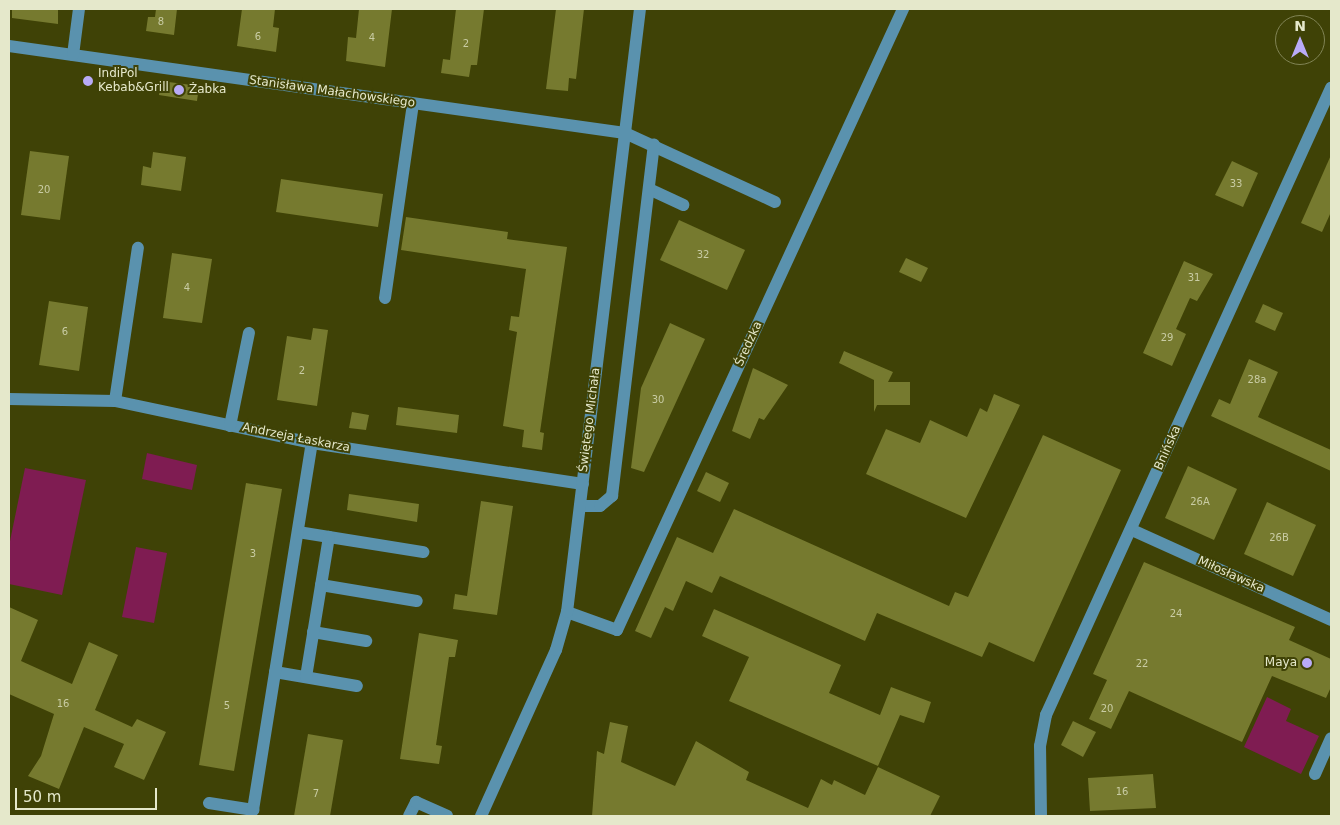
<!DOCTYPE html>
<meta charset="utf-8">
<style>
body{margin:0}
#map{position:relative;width:1340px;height:825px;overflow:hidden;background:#3f4206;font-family:"DejaVu Sans",sans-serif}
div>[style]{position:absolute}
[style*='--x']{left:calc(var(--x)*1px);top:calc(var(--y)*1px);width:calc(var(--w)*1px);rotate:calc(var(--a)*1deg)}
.green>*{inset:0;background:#7f1c52}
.building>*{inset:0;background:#767a2f}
.minor>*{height:12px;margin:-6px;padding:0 6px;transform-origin:6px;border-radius:6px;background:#5a92ae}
.dots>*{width:14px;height:14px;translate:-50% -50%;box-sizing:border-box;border:2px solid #3f4206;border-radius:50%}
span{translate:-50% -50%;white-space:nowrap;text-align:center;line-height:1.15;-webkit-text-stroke:4px #3f4206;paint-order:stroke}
.number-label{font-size:10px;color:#c9cca4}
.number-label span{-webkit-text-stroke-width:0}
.poi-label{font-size:12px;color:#e5e8cb}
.left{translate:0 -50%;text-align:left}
.right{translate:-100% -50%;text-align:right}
.street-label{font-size:12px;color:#e5e8cb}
.frame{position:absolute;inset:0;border:10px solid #e5e8cb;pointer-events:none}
.north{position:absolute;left:1275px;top:15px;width:50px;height:50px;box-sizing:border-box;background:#3f4206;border:1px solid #818455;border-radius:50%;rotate:0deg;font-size:14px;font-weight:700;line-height:20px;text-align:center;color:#e5e8cb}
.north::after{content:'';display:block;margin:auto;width:18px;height:22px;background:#b9abf7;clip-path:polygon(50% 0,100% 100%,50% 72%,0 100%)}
.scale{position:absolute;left:15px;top:788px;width:142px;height:22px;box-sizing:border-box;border:2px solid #e5e8cb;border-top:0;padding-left:6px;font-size:15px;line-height:18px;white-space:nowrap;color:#e5e8cb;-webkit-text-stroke:4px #3f4206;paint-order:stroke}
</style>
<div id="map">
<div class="green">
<div style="clip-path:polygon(147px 453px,197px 465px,192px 490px,142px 479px)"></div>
<div style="clip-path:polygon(25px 468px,86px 480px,62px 595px,9px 584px,9px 546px)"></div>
<div style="clip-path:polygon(136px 547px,167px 553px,154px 623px,122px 617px)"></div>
<div style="clip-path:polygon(1267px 697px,1291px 709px,1286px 721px,1319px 736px,1301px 774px,1244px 747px)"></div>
</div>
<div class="building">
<div style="clip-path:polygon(12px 9px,58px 9px,58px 24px,12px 18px)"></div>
<div style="clip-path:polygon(156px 9px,177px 9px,174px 35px,146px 31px,148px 17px,155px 17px)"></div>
<div style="clip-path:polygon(242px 9px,275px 9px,273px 27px,279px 28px,276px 52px,237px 46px)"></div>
<div style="clip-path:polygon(359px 9px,392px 9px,385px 67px,346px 61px,348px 37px,356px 38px)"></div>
<div style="clip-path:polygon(456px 9px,484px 9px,477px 65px,471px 65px,469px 77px,441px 73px,443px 59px,450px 60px)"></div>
<div style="clip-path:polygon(556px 9px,584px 9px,576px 79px,569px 78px,568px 91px,546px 89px)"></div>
<div style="clip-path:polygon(161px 81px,199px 86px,197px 101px,159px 95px)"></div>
<div style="clip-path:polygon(30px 151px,69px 156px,60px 220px,21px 215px)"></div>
<div style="clip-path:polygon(153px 152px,186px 157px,181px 191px,141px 185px,143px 166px,151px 168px)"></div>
<div style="clip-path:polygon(1331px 155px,1331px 212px,1322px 232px,1301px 223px)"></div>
<div style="clip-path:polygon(1232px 161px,1258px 173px,1243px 207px,1215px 195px)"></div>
<div style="clip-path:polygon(281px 179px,383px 194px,378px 227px,276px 212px)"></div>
<div style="clip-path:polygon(406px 217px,508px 232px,507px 239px,567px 247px,540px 432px,544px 433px,542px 450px,522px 447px,524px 430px,503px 426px,517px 332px,509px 330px,511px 316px,519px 317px,526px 269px,401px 250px)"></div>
<div style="clip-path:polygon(679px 220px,745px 250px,727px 290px,660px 260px)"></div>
<div style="clip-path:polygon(172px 253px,212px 259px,202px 323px,163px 318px)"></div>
<div style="clip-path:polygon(906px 258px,928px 268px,921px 282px,899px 272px)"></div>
<div style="clip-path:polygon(1184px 261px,1213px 274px,1197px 301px,1190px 298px,1176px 329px,1186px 334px,1172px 366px,1143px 353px)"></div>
<div style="clip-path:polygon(49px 301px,88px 307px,79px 371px,39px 365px)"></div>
<div style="clip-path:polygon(1263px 304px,1283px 313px,1275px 331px,1255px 322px)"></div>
<div style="clip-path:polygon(670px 323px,705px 339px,644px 472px,631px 468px,641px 388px)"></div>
<div style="clip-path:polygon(313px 328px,328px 330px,317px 406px,277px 400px,287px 336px,311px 340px)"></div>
<div style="clip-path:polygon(844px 351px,893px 372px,888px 382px,910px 382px,910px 405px,877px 405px,874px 412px,874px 380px,839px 363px)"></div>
<div style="clip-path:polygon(1249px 359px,1278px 372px,1258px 417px,1331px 450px,1331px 471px,1211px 416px,1219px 399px,1230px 404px)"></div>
<div style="clip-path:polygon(753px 368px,788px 385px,764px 420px,759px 418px,750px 439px,732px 431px)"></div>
<div style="clip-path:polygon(994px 394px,1020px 405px,966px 518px,866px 474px,886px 429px,920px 443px,930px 420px,967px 437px,980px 408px,987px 412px)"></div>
<div style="clip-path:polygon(398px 407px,459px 415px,457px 433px,396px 425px)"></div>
<div style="clip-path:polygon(352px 412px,369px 415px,366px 430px,349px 428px)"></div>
<div style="clip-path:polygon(1043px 435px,1121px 470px,1034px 662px,989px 642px,982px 657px,877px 613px,865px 641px,720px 576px,712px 593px,686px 581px,673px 611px,665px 607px,651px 638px,635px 631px,677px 537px,713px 553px,734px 509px,949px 606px,955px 592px,968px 597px)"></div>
<div style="clip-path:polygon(1188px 466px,1237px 489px,1214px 540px,1165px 518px)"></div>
<div style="clip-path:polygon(706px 472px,729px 483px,720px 502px,697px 491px)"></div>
<div style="clip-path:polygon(246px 483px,282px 489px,234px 771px,199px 765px)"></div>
<div style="clip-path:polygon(349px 494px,419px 504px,417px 522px,347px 510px)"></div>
<div style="clip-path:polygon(481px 501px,513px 506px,497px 615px,453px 609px,455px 594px,467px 596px)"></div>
<div style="clip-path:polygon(1267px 502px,1316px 525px,1293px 576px,1244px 554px)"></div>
<div style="clip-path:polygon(1144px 562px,1295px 627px,1289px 640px,1331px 659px,1331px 687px,1326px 698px,1272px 676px,1242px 742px,1129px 691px,1111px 729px,1089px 719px,1107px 680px,1093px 674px)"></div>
<div style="clip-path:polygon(9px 607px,38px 620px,21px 661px,72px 684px,89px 642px,118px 655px,95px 710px,132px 727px,137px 719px,166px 732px,144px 780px,114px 767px,124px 744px,84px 727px,59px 789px,28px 776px,41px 756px,54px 714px,9px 694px)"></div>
<div style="clip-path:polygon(714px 609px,841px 665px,829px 693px,880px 715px,891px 687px,931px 702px,924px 723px,900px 715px,878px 766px,729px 701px,749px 657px,702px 636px)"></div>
<div style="clip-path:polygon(419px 633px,458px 640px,455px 657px,449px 657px,436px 745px,442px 746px,439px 764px,400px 759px)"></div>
<div style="clip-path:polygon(1073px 721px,1096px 732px,1083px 757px,1061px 745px)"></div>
<div style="clip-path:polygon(610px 722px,628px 726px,621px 762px,675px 786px,696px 741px,749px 772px,746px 780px,808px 808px,821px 779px,832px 785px,834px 780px,865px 795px,878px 767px,940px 796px,930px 816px,592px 816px,597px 751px,604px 754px)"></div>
<div style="clip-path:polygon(308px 734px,343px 740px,330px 816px,294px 816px)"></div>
<div style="clip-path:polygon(1153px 774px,1156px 808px,1090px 811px,1088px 778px)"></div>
</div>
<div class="minor">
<div style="--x:9;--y:46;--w:622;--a:8.04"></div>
<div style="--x:625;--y:133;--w:165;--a:24.7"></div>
<div style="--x:73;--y:55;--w:46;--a:-82.6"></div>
<div style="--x:649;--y:189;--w:38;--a:25"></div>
<div style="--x:385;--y:298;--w:196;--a:-81.8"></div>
<div style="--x:9;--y:399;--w:106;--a:1.1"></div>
<div style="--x:115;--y:401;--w:201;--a:12"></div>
<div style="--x:312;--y:443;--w:274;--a:8.6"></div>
<div style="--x:115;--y:401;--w:155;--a:-81.5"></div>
<div style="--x:230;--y:426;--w:95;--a:-78.5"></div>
<div style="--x:580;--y:506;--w:20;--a:0"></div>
<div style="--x:600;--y:506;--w:16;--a:-40"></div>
<div style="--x:612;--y:496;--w:354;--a:-83.2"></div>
<div style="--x:1132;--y:530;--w:218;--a:24.3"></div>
<div style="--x:298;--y:532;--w:127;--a:9.1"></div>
<div style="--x:321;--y:585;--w:97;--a:9.5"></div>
<div style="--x:567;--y:612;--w:53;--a:19.8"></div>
<div style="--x:617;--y:630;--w:684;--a:-65.27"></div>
<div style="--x:313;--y:632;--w:54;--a:9.6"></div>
<div style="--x:275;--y:672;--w:83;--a:9.7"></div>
<div style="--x:306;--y:677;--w:142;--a:-80.7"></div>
<div style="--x:1315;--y:774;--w:39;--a:-66"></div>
<div style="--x:209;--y:803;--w:45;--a:9"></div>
<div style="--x:253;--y:810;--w:372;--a:-80.9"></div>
<div style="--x:409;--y:816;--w:16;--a:-63"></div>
<div style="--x:416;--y:802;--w:34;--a:24"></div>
<div style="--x:481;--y:816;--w:182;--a:-65.7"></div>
<div style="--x:556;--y:650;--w:40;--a:-74"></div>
<div style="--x:567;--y:612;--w:607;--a:-83.1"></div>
<div style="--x:1041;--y:816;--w:70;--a:-90.8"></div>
<div style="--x:1040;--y:746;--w:32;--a:-79"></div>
<div style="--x:1046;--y:715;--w:689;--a:-65.56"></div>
</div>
<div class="dots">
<div style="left:88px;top:81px;background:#b9abf7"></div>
<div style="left:179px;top:90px;background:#b9abf7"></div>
<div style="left:1307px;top:663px;background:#b9abf7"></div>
</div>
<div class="number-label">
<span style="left:161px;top:22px">8</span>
<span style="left:258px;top:37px">6</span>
<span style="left:372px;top:38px">4</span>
<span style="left:466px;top:44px">2</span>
<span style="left:1236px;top:184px">33</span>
<span style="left:44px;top:190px">20</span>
<span style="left:703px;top:255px">32</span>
<span style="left:1194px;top:278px">31</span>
<span style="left:187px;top:288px">4</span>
<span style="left:65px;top:332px">6</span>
<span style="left:1167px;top:338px">29</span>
<span style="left:302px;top:371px">2</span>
<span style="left:1257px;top:380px">28a</span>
<span style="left:658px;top:400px">30</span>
<span style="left:1200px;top:502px">26A</span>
<span style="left:1279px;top:538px">26B</span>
<span style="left:253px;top:554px">3</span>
<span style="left:1176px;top:614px">24</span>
<span style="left:1142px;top:664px">22</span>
<span style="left:63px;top:704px">16</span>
<span style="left:227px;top:706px">5</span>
<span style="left:1107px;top:709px">20</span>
<span style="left:1122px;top:792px">16</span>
<span style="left:316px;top:794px">7</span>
</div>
<div class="poi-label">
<span class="left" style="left:98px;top:81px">IndiPol<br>Kebab&amp;Grill</span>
<span class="left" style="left:189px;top:90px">Żabka</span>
<span class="right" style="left:1297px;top:663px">Maya</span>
</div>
<div class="street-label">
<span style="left:332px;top:92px;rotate:8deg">Stanisława Małachowskiego</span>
<span style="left:749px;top:344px;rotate:-65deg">Średzka</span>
<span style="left:590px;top:420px;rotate:-83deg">Świętego Michała</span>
<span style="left:296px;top:438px;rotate:11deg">Andrzeja Łaskarza</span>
<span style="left:1168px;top:448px;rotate:-66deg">Bnińska</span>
<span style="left:1231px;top:575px;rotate:24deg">Miłosławska</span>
</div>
<div class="frame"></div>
<div class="north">N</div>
<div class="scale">50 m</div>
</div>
